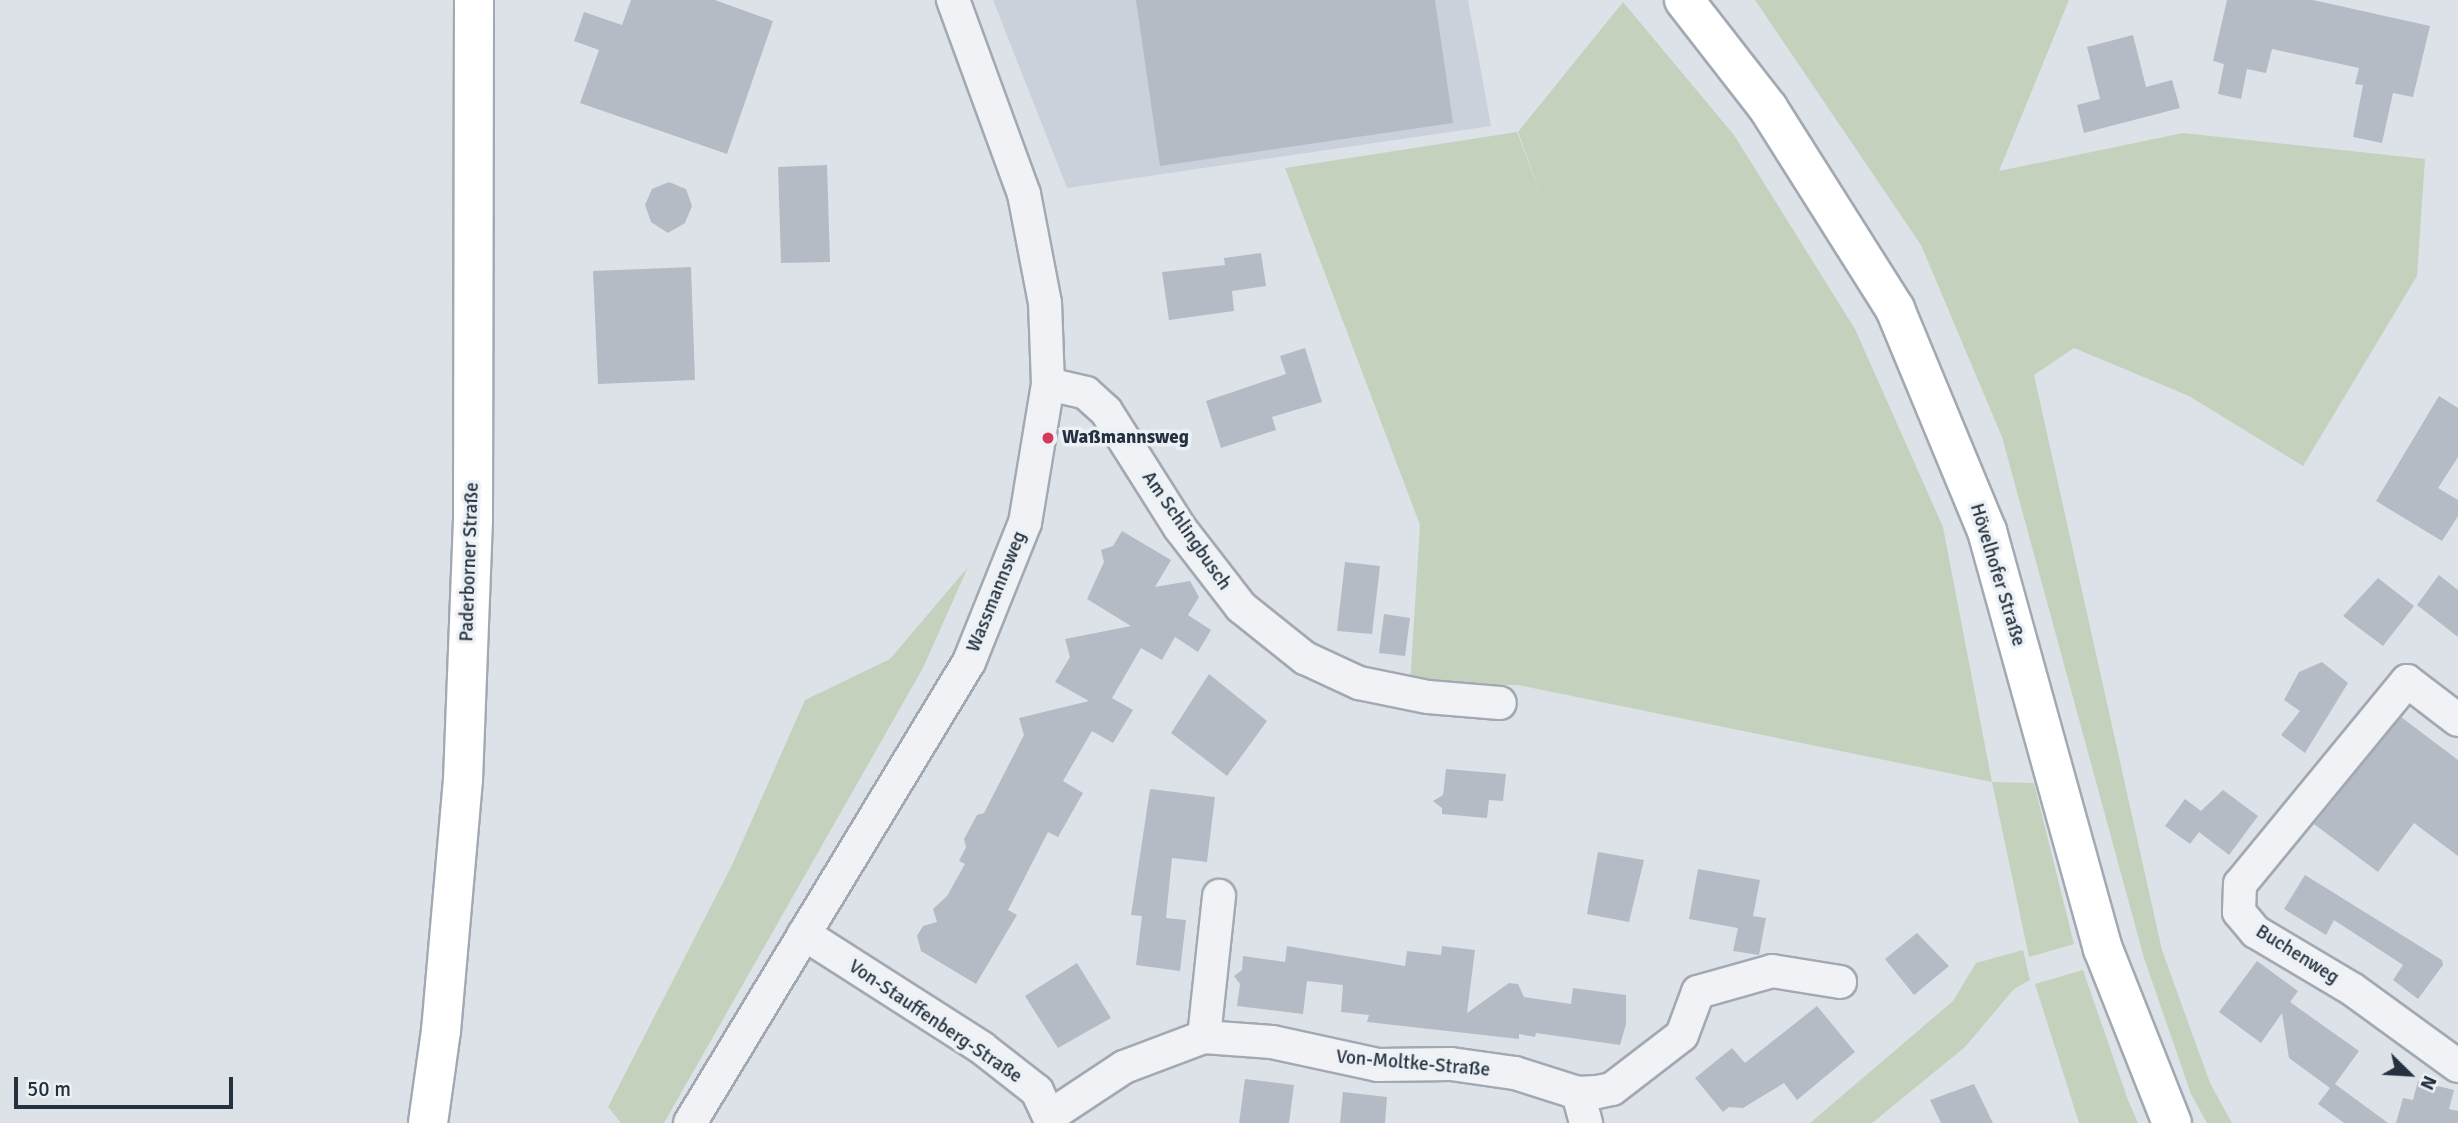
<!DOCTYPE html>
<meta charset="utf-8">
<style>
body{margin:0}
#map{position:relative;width:2458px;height:1123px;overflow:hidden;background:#dde2e8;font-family:Signika,sans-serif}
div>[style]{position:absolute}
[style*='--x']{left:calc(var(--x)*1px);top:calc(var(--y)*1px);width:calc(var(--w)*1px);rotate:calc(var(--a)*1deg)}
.built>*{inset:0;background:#cbd1da}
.green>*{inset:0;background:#c4d2bd}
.building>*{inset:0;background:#b4bbc5}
.roads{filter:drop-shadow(2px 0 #a2a9b2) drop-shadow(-2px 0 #a2a9b2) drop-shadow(0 2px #a2a9b2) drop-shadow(0 -2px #a2a9b2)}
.minor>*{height:32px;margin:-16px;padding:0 16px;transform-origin:16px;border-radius:16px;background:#f0f2f6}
.major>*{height:38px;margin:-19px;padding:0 19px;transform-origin:19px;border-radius:19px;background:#fff}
.dots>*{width:19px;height:19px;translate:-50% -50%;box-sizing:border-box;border:4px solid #ecf1f5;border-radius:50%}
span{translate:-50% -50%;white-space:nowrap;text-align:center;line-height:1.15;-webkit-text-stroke:7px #ecf1f5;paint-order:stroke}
.poi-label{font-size:19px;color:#25313f;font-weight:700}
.left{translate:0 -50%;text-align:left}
.street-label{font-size:19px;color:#25313f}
.north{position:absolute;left:2374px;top:1039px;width:70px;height:70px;-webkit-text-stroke:5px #ecf1f5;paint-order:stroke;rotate:114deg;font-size:19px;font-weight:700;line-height:28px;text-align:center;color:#25313f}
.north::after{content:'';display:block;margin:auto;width:24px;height:32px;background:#25313f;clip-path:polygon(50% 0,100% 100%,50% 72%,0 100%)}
.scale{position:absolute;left:14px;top:1077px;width:219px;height:32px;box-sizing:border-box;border:4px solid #25313f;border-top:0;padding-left:9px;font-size:21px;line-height:24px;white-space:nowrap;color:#25313f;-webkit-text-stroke:5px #ecf1f5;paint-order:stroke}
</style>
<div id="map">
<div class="built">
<div style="clip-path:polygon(993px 0,1468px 0,1491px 126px,1067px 188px)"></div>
</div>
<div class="green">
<div style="clip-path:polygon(1755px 0,2069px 0,1999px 171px,2183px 133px,2425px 159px,2417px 276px,2303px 466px,2189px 396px,2074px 348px,2034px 375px,2162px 950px,2210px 1083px,2232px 1123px,2207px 1123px,2191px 1094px,2144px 958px,2002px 437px,1921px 245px)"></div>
<div style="clip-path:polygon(1623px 2px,1734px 135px,1855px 329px,1943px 527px,1992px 782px,2034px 783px,2074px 944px,2029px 957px,1992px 782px,1518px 685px,1410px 685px,1420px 525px,1285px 168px,1517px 132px,1545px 205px,1518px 132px)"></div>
<div style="clip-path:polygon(968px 567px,923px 668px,664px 1123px,621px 1123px,608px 1107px,732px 865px,805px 700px,890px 659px)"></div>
<div style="clip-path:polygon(2023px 950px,2030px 980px,2014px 989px,1965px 1047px,1872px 1123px,1810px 1123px,1953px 1001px,1976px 963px)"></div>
<div style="clip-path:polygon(2083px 970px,2128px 1100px,2138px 1123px,2079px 1123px,2035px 984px)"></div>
</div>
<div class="building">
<div style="clip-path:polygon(631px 0,715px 0,773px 21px,727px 154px,580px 103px,599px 50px,574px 41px,584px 12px,622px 25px)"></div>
<div style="clip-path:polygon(1136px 0,1435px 0,1453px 123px,1160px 166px)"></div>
<div style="clip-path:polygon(2227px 0,2313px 0,2430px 26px,2413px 97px,2393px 93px,2382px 143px,2353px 137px,2363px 85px,2355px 84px,2359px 68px,2272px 49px,2266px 73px,2247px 69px,2241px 99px,2218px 94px,2224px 64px,2213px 61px)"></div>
<div style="clip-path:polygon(2133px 35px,2146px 87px,2172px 80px,2180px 108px,2084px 133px,2077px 105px,2100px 99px,2087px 47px)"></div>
<div style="clip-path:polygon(827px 165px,830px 262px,781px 263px,778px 167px)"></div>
<div style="clip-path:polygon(669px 182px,686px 189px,692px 206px,685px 223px,668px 233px,651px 222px,645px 205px,652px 189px)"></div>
<div style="clip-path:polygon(1261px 253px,1266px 286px,1232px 291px,1234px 311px,1169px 320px,1162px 272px,1225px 265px,1224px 258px)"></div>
<div style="clip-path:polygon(691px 267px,695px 380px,598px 384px,593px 271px)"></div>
<div style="clip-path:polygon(1305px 348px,1322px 402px,1272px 417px,1276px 430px,1221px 448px,1206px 401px,1286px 374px,1280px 356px)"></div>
<div style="clip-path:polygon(2439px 396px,2458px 408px,2458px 457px,2438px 488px,2458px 500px,2458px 516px,2442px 541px,2376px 501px)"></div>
<div style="clip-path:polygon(1122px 531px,1171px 560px,1155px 587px,1190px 581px,1199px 597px,1188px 615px,1211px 630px,1198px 652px,1175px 637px,1162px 660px,1141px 648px,1112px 698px,1133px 710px,1113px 743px,1092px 731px,1063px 781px,1083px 793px,1058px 837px,1048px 832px,1008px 910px,1017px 915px,976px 984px,921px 951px,917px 936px,923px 926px,937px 922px,933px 909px,947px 896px,965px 864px,959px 861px,966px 847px,964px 839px,977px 815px,984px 813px,1024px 735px,1019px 718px,1089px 701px,1055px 682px,1070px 657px,1065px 639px,1131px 626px,1087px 599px,1104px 562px,1101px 550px,1113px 546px)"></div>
<div style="clip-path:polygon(1345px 562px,1380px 566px,1372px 634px,1337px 631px)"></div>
<div style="clip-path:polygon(2439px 575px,2458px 590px,2458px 637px,2417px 605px)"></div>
<div style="clip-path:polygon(2378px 578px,2414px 606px,2383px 646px,2343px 616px)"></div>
<div style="clip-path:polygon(1384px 614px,1410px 618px,1405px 656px,1379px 653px)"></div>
<div style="clip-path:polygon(2322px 662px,2348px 683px,2305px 753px,2281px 735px,2300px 711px,2284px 700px,2299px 672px)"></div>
<div style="clip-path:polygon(1209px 674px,1267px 721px,1227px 776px,1171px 733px)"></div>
<div style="clip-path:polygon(2401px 717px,2458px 760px,2458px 856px,2414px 823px,2378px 872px,2314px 824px)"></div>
<div style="clip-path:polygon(1446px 769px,1506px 774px,1503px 801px,1489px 800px,1487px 818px,1442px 814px,1442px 808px,1433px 801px,1443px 795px)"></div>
<div style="clip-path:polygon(1150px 789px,1215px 797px,1207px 862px,1172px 858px,1166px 918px,1186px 920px,1180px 971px,1136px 965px,1142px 916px,1131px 915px)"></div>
<div style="clip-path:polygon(2223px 790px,2258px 816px,2229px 855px,2199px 832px,2190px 844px,2165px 826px,2185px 799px,2201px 811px)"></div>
<div style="clip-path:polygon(1598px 852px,1644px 860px,1629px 922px,1587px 914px)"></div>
<div style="clip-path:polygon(1698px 869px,1760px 880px,1753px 916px,1766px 918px,1759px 955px,1733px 951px,1738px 928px,1689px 919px)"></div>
<div style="clip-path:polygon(2305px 875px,2442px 960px,2443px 965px,2418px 999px,2393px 980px,2403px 965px,2334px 920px,2326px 935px,2284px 909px)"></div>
<div style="clip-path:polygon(1917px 933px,1949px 966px,1914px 995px,1885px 959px)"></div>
<div style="clip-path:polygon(1287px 946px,1405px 966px,1407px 951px,1441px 955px,1442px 946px,1475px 950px,1467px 1013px,1509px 983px,1518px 984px,1524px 997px,1571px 1004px,1573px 988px,1626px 995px,1626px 1024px,1620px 1045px,1536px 1033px,1535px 1037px,1519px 1034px,1519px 1039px,1367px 1022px,1369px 1015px,1341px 1012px,1343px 985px,1307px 981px,1303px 1014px,1237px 1006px,1240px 984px,1234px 976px,1242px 970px,1243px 956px,1285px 962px)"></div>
<div style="clip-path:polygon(2257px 961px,2298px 991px,2290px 1002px,2359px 1051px,2335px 1084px,2388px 1123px,2344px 1123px,2318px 1104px,2330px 1088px,2289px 1058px,2282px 1013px,2261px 1043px,2219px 1012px)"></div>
<div style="clip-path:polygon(1077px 963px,1111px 1018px,1058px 1048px,1025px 996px)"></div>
<div style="clip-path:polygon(1817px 1006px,1855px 1052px,1797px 1100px,1784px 1083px,1743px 1108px,1729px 1107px,1723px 1112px,1695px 1078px,1732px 1048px,1745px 1063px)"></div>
<div style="clip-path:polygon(1245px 1079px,1294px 1085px,1289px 1123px,1239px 1123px)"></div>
<div style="clip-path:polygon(2418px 1081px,2454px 1090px,2449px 1109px,2458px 1111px,2458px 1123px,2396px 1123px,2403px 1098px,2413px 1100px)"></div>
<div style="clip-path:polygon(1974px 1084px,1993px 1123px,1941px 1123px,1930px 1100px)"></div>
<div style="clip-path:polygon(1343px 1092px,1387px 1097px,1385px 1123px,1340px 1123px)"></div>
</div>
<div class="roads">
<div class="minor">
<div style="--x:1048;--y:384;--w:39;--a:13"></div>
<div style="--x:1086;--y:393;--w:27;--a:42"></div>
<div style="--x:1106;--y:411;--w:138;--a:57.7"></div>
<div style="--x:1180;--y:528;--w:100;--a:52.3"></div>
<div style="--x:1241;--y:607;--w:82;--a:38.6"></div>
<div style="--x:1305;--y:658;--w:60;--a:24.8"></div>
<div style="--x:1359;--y:683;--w:70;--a:11.5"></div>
<div style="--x:1428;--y:697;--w:72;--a:4.8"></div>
<div style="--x:2458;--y:720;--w:64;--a:-142.6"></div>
<div style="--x:2407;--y:681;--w:263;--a:129.4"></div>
<div style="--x:2240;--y:884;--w:28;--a:92"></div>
<div style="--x:2239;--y:912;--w:26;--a:50"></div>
<div style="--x:2256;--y:932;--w:112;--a:30.7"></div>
<div style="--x:2352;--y:989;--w:131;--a:36"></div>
<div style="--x:804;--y:934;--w:211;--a:32.6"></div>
<div style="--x:982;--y:1048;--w:70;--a:38"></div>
<div style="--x:1037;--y:1091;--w:35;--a:65"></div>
<div style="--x:1204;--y:1037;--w:142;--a:-83.9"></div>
<div style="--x:1578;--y:1093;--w:31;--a:75"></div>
<div style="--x:1050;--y:1116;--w:89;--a:-33.5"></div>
<div style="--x:1124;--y:1067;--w:85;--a:-20.6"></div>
<div style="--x:1204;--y:1037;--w:68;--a:4.2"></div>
<div style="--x:1272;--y:1042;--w:108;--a:12.2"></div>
<div style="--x:1378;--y:1065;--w:73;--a:-0.8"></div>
<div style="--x:1451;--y:1064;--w:65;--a:8"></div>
<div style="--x:1515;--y:1073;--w:66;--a:17.6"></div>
<div style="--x:1578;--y:1093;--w:19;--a:-3"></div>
<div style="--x:1597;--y:1092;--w:15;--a:-11"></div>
<div style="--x:1612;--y:1089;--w:88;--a:-37.6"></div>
<div style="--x:1682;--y:1035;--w:46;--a:-69.6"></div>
<div style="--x:1698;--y:992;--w:77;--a:-15.8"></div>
<div style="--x:1772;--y:971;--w:69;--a:9.2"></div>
<div style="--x:690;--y:1123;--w:539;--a:-58.82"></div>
<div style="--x:969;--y:662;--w:150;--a:-68.1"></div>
<div style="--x:1025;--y:523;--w:141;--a:-80.6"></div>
<div style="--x:1048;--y:384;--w:81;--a:-92.1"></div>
<div style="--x:1045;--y:303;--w:111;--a:-100.9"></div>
<div style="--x:1024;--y:194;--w:207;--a:-110.1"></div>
</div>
<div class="major">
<div style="--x:1684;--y:0;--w:137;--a:52.1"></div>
<div style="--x:1768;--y:108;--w:238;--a:57.7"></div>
<div style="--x:1895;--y:309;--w:240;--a:67.5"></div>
<div style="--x:1987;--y:531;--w:434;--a:74.5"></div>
<div style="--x:2103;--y:949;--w:187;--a:68.4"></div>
<div style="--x:428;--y:1123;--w:93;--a:-82"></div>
<div style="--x:441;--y:1031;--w:252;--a:-85"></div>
<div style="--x:463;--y:780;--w:260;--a:-87.8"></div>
<div style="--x:473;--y:520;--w:520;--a:-89.89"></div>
</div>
</div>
<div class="dots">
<div style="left:1048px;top:438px;background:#d6385c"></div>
</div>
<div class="poi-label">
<span class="left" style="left:1062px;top:438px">Waßmannsweg</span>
</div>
<div class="street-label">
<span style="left:1186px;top:531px;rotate:55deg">Am Schlingbusch</span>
<span style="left:470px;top:562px;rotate:-88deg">Paderborner Straße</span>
<span style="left:1997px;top:575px;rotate:73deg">Hövelhofer Straße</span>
<span style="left:997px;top:592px;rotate:-68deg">Wassmannsweg</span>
<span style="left:2297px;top:955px;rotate:32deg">Buchenweg</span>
<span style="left:935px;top:1022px;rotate:34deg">Von-Stauffenberg-Straße</span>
<span style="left:1413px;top:1064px;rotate:5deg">Von-Moltke-Straße</span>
</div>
<div class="north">N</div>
<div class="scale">50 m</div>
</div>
